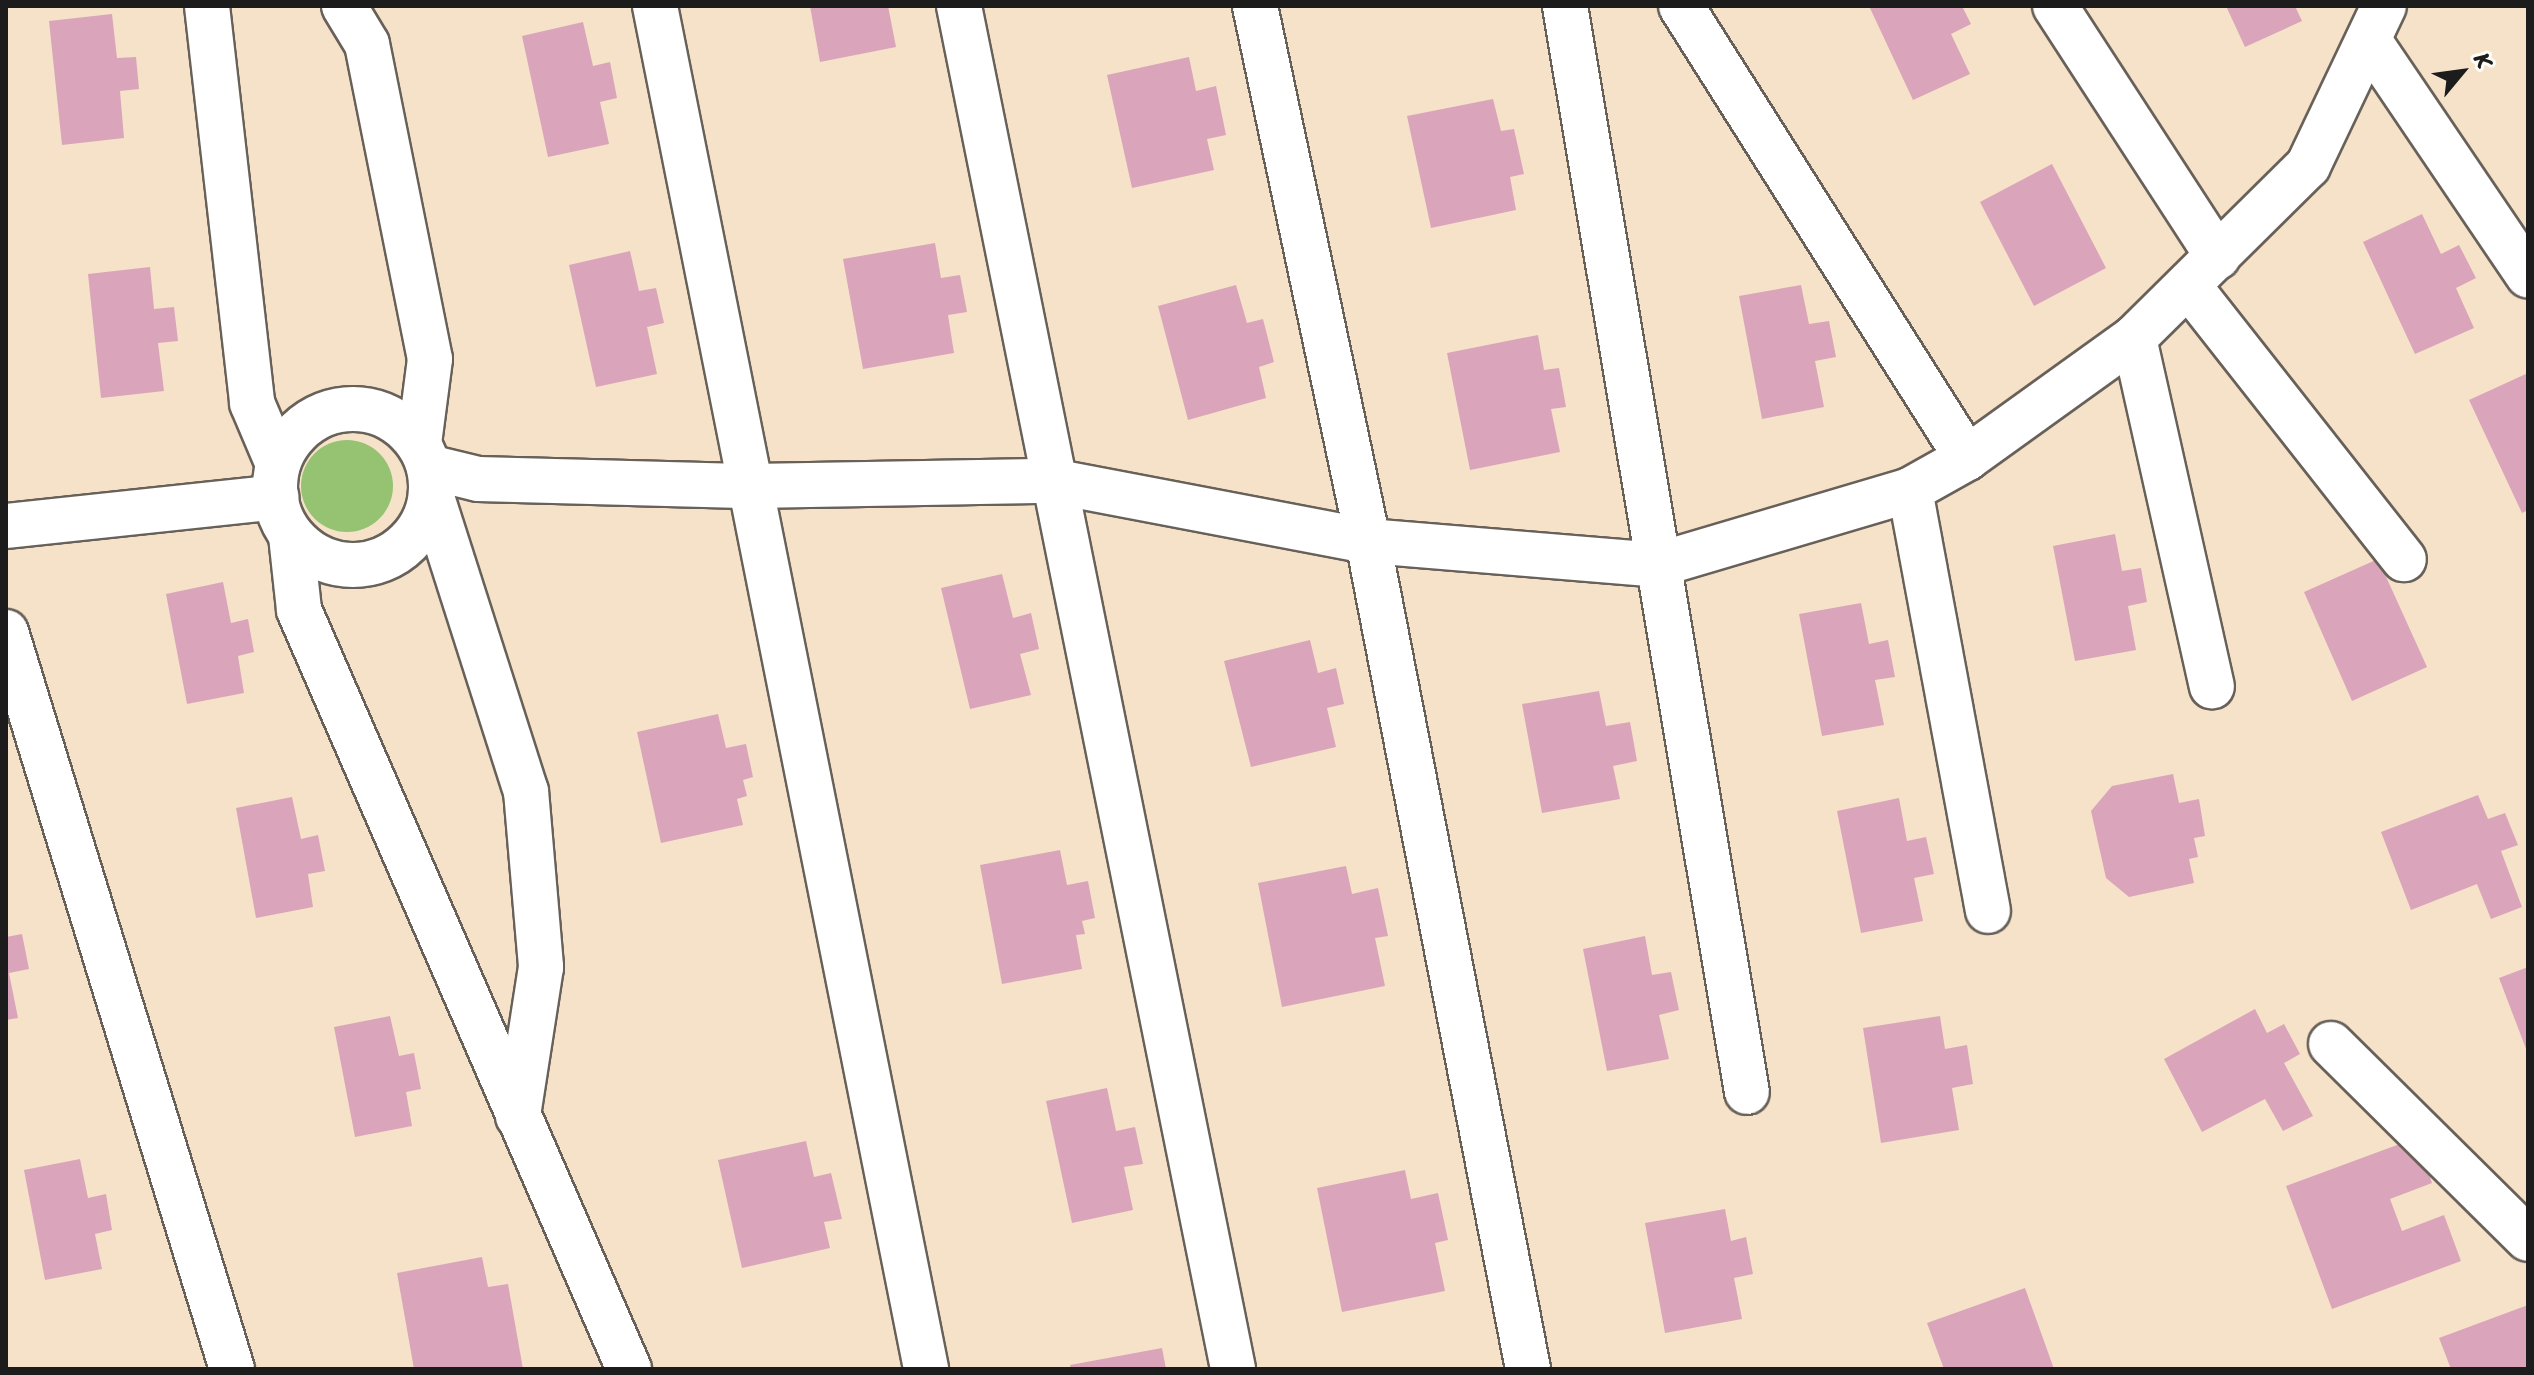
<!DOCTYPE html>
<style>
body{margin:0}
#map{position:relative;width:2534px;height:1375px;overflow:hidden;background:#f5e2c9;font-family:Sriracha,sans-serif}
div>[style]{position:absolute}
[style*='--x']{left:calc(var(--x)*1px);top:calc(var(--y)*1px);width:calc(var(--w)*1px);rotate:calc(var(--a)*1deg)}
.green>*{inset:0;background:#95c371}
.round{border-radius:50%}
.building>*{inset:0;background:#daa5bb}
.roads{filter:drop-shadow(2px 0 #686159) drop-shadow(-2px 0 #686159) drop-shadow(0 2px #686159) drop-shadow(0 -2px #686159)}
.minor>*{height:44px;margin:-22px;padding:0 22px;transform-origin:22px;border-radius:22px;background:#fff}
.minor>.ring{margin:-22px;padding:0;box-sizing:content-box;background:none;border:44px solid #fff;border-radius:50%}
span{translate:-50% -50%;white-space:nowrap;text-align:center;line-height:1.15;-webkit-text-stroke:6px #fdfcf7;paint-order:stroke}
.frame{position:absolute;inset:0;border:8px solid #1c1c1c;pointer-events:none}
.north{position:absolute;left:2422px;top:32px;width:80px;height:80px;-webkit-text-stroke:6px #fdfcf7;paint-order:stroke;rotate:61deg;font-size:22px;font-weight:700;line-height:32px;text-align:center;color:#1c1c1c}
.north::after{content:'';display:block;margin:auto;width:28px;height:36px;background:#1c1c1c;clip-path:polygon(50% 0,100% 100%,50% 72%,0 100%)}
</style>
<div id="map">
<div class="green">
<div class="round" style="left:301px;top:440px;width:92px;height:92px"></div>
</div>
<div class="building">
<div style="clip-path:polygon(810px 6px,888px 6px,896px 47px,820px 62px)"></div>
<div style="clip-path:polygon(1869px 6px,1962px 6px,1971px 24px,1951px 34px,1970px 74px,1913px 100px)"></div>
<div style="clip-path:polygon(2226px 6px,2295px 6px,2302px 21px,2245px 47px)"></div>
<div style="clip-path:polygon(112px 14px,117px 58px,136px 57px,139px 89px,120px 91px,124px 138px,62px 145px,49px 21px)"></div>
<div style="clip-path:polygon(583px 22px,593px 66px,610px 62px,617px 98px,600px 102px,609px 144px,548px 157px,522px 36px)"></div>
<div style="clip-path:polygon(1189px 57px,1196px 91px,1216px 86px,1226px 135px,1207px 139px,1214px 170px,1132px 188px,1107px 75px)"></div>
<div style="clip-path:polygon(1493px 99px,1501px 131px,1514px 129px,1524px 174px,1510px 177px,1516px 210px,1431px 228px,1407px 116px)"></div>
<div style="clip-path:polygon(2052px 164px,2106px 268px,2034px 306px,1980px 202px)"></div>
<div style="clip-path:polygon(2422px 214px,2441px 254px,2459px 245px,2476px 278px,2456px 288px,2474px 328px,2415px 354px,2363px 242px)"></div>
<div style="clip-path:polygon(935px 243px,941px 278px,960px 275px,967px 312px,948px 315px,954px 353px,863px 369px,843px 259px)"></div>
<div style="clip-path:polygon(630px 251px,639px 291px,656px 288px,664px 323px,647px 327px,657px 374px,596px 387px,569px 265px)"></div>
<div style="clip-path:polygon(150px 267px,154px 309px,174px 307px,178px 341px,158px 343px,164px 391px,101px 398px,88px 274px)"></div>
<div style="clip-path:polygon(1236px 285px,1247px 323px,1263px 319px,1274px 362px,1259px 367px,1266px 398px,1188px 420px,1158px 306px)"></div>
<div style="clip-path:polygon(1801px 285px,1809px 324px,1829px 321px,1836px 357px,1815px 361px,1824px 407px,1762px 419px,1739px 296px)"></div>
<div style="clip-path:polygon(1538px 335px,1544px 370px,1559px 368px,1566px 407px,1551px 409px,1560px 452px,1470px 470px,1447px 353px)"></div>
<div style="clip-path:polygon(2528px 373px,2528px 510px,2522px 513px,2469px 400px)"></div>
<div style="clip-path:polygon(2115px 534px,2122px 571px,2141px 568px,2147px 602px,2128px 606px,2136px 650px,2075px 661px,2053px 546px)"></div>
<div style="clip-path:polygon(2378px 559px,2427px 667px,2352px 701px,2304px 592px)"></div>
<div style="clip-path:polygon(1002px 574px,1013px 618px,1031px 613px,1039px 649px,1020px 654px,1031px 695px,970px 709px,941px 588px)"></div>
<div style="clip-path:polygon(223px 582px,231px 623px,248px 619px,254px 652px,238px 656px,244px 693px,187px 704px,166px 594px)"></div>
<div style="clip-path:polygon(1861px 603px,1869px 644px,1888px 640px,1895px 677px,1875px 680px,1884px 725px,1822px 736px,1799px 614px)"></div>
<div style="clip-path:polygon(1310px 640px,1318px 673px,1336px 668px,1344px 704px,1327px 708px,1336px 747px,1251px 767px,1224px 661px)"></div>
<div style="clip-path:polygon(1599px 691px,1606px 726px,1630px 722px,1637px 761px,1613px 766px,1620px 799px,1542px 813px,1522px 704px)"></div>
<div style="clip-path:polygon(718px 714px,726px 748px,746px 744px,753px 777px,743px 780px,747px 796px,737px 799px,743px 825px,661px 843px,637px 732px)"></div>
<div style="clip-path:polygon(2173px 774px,2179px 803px,2199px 799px,2205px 836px,2194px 838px,2198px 857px,2189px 859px,2194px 883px,2129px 897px,2106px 878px,2091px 811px,2112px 786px)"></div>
<div style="clip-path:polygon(2478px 795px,2488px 819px,2505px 813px,2518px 845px,2501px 851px,2522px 907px,2491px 919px,2477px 884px,2411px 910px,2381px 832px)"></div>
<div style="clip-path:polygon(292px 797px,301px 839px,318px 835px,325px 871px,308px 874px,313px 907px,256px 918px,236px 808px)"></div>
<div style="clip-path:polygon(1899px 798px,1907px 841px,1926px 837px,1934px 874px,1914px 878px,1923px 921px,1861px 933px,1837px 811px)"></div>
<div style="clip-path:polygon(1060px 850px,1067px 885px,1088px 881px,1095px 918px,1082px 921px,1085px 934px,1076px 935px,1082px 969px,1002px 984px,980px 865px)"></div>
<div style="clip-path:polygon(1346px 866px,1352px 894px,1378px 888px,1388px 936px,1375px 938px,1385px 986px,1282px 1007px,1258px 883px)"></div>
<div style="clip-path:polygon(22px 934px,29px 969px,9px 973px,18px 1018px,6px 1020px,6px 937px)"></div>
<div style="clip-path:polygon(1645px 936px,1652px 975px,1671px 972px,1679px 1010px,1659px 1015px,1669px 1059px,1607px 1071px,1583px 949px)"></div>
<div style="clip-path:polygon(2528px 967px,2528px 1054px,2499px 978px)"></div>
<div style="clip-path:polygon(2255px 1009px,2267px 1033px,2284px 1024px,2300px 1054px,2284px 1063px,2313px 1116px,2283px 1131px,2265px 1099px,2202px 1132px,2164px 1059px)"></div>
<div style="clip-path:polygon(390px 1016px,399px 1056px,414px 1053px,421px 1089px,406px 1092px,412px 1126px,355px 1137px,334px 1027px)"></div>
<div style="clip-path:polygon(1940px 1016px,1945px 1049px,1967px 1045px,1973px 1084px,1952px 1088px,1959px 1130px,1881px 1143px,1863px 1028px)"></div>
<div style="clip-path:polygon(1107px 1088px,1116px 1131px,1135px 1127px,1143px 1164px,1124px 1167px,1133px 1210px,1072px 1223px,1046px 1101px)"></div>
<div style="clip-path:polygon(2416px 1138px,2432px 1183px,2390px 1199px,2402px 1231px,2444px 1215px,2461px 1261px,2332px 1309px,2286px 1186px)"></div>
<div style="clip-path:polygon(806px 1141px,814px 1177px,831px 1173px,842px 1219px,824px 1222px,830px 1248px,742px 1268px,718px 1160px)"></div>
<div style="clip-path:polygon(80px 1159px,88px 1198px,106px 1194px,112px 1230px,95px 1234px,102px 1269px,45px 1280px,24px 1170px)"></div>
<div style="clip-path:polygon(1405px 1170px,1411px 1199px,1438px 1193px,1448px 1240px,1435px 1243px,1445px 1291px,1342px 1312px,1317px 1188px)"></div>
<div style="clip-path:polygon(1725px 1209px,1731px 1241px,1746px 1237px,1753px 1274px,1734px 1278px,1742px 1319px,1665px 1333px,1645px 1223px)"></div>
<div style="clip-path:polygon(482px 1257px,488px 1287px,508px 1284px,523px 1369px,414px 1369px,397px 1273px)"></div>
<div style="clip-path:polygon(2025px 1288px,2054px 1369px,1944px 1369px,1927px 1323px)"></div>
<div style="clip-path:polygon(2528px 1305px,2528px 1369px,2451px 1369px,2439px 1338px)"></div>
<div style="clip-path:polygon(1162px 1348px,1166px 1369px,1071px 1369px,1070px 1365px)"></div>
</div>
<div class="roads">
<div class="minor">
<div style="--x:207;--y:6;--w:400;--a:83.5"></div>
<div style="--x:252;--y:403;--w:64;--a:67"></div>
<div style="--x:344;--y:6;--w:44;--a:58.8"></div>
<div style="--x:367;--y:44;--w:321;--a:78.7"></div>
<div style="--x:430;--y:359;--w:86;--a:97.4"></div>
<div style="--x:655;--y:6;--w:1390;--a:78.75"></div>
<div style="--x:959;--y:6;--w:1390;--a:78.63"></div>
<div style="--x:1255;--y:6;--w:547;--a:78.07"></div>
<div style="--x:1368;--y:541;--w:843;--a:79.06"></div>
<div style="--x:1565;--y:6;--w:1101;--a:80.49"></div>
<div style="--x:1681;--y:6;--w:535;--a:57.68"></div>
<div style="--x:2055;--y:6;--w:299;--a:57"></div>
<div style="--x:2370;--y:42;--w:282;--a:55.9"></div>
<div style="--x:2188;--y:285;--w:349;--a:51.8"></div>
<div style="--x:2134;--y:338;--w:357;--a:77.4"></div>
<div class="ring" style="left:275px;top:409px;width:112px;height:112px"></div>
<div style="--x:429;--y:467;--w:50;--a:13.8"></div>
<div style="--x:478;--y:479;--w:274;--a:1.5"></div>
<div style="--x:752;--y:486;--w:300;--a:-1"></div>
<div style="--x:1052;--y:481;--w:322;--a:10.8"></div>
<div style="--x:1368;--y:541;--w:290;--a:4.7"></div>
<div style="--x:1657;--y:565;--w:264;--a:-16.5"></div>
<div style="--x:1910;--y:490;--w:65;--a:-29.3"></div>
<div style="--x:1967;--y:458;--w:206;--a:-35.7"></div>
<div style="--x:2134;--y:338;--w:245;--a:-44.7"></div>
<div style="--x:2308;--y:166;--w:177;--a:-64.6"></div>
<div style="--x:1910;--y:490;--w:428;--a:79.5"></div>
<div style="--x:431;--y:494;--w:312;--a:72.3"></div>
<div style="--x:526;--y:791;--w:177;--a:85.1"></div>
<div style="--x:541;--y:967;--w:151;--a:98.8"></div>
<div style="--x:6;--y:526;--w:272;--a:-6.1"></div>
<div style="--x:291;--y:536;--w:74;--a:83.8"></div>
<div style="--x:299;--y:610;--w:828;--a:66.5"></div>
<div style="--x:6;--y:632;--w:771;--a:72.95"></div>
<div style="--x:2331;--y:1044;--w:277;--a:44.7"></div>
</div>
</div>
<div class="frame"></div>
<div class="north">K</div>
</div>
